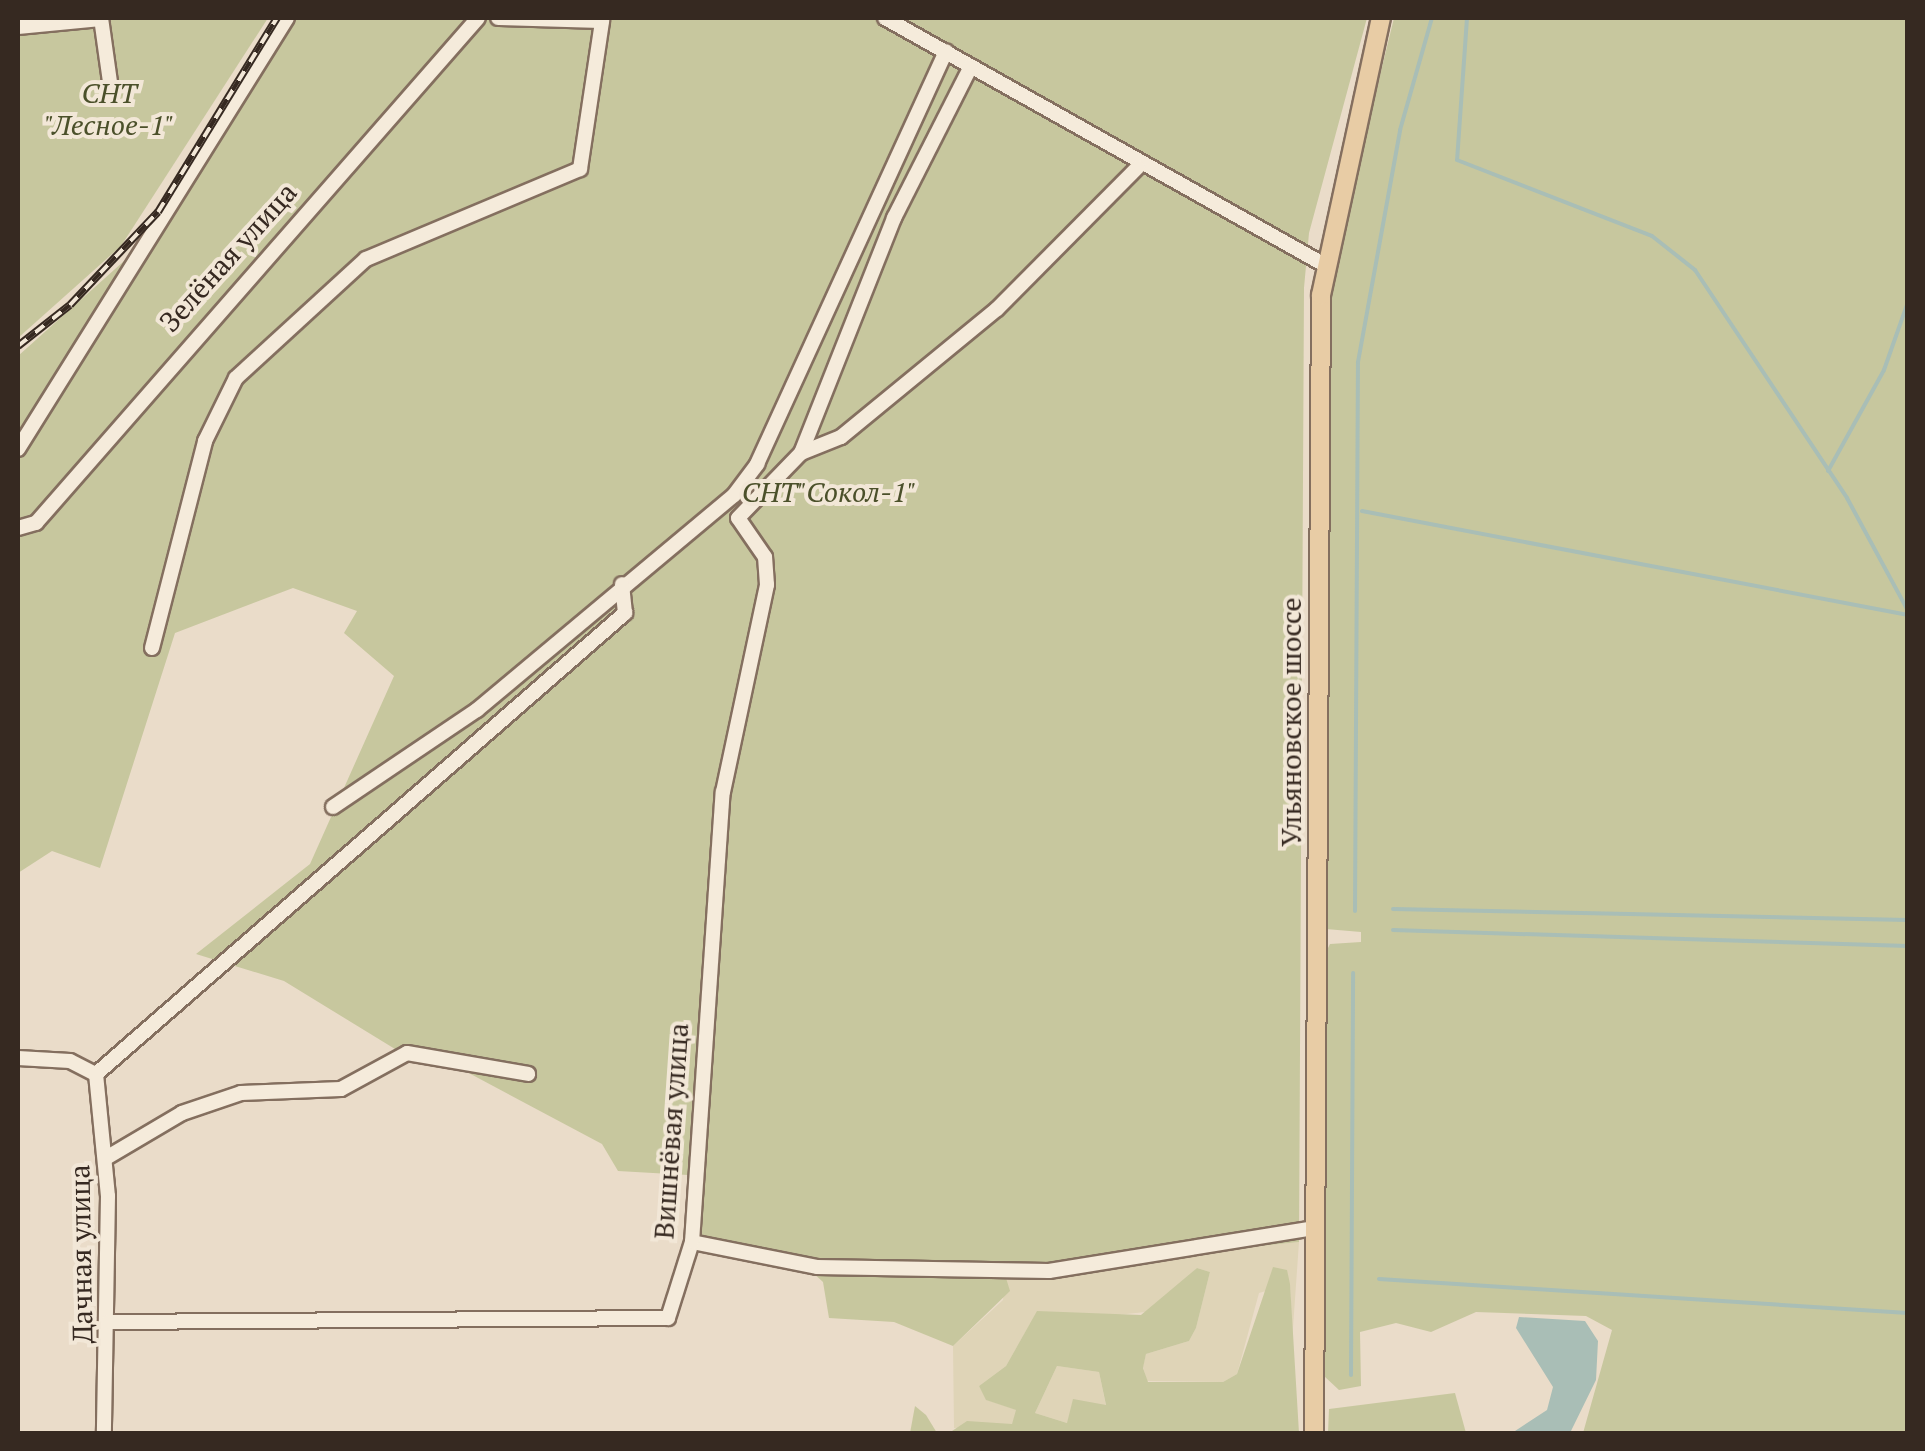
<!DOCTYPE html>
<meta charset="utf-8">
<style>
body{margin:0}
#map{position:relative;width:1925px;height:1451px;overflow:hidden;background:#eadcc9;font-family:"PT Serif",serif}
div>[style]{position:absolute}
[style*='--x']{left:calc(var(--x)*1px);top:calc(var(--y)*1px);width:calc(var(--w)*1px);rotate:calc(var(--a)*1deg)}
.farmland>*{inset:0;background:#dfd4b7}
.green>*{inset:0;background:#c7c79e}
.water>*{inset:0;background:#a9beb6}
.stream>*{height:4px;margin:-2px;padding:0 2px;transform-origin:2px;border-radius:2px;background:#a9beb6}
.roads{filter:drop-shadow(2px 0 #846f5f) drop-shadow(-2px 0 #846f5f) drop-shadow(0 2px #846f5f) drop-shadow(0 -2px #846f5f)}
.minor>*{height:14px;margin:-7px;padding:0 7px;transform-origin:7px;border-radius:7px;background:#f5ebdb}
.major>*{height:18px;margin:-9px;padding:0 9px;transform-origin:9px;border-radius:9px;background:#e8cca5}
.rail>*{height:8px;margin-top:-4px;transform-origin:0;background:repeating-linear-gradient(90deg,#f2e7d7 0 11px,#362921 0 22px);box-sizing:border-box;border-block:2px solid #362921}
span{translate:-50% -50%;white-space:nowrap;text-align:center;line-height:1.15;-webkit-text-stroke:8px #f2e7d7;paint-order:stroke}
.park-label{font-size:28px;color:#4b502a;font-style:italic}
.street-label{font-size:28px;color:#362921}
.frame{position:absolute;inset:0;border:20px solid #362921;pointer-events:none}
</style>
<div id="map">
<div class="farmland">
<div style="clip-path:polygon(1299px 1242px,1292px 1342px,1290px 1284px,1259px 1293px,1237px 1374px,1223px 1382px,1147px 1381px,1143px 1367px,1146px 1354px,1189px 1341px,1196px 1328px,1210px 1272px,1197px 1268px,1155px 1311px,1030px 1324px,1006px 1366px,979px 1386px,987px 1400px,1017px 1410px,1012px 1425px,954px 1428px,953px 1346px,1003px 1300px,1006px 1277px,1051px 1280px,1146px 1258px)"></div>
<div style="clip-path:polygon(1057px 1366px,1099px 1372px,1106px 1406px,1067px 1423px,1035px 1413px)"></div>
</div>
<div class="green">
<div style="clip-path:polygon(18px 18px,268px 18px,121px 246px,18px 338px)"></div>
<div style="clip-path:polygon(283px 18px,1367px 18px,1309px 233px,1304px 288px,1299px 1242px,1146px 1258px,1051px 1280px,1006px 1278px,1010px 1291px,953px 1346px,894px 1322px,829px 1318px,823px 1282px,799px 1260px,686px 1242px,688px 1175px,618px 1171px,602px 1144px,450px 1063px,395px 1049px,284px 981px,196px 954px,310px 864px,394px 676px,344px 633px,357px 611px,293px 588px,175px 633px,100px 868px,52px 851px,18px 873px,18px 356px,124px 261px,172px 202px)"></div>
<div style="clip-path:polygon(1394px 18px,1907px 18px,1907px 1433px,1583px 1433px,1612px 1330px,1586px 1316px,1476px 1312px,1431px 1332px,1396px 1323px,1360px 1332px,1361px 1386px,1339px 1390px,1324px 1376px,1325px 954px,1330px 944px,1361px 942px,1361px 932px,1326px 929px,1328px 288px)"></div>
<div style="clip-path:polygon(evenodd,1273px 1267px,1287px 1270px,1290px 1284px,1299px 1433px,949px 1433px,967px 1421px,1012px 1424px,1016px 1410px,986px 1400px,979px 1386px,1006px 1366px,1037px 1311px,1141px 1315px,1197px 1268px,1210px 1272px,1196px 1328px,1189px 1341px,1146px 1354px,1143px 1368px,1148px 1382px,1223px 1382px,1237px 1374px,1273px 1267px,1057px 1366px,1099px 1372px,1106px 1405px,1073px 1399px,1067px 1423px,1035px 1413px,1057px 1366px)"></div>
<div style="clip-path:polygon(1455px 1393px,1466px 1433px,1328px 1433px,1329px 1409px)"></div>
<div style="clip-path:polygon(915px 1406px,926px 1415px,937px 1433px,910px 1433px)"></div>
</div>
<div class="water">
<div style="clip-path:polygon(1519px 1317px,1585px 1321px,1598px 1341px,1596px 1380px,1570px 1433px,1512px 1433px,1547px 1410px,1553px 1387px,1516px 1328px)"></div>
</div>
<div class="stream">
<div style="--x:1467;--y:18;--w:142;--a:94"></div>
<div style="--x:1457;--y:160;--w:209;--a:21.3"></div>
<div style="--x:1652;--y:236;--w:55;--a:38.3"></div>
<div style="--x:1695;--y:270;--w:274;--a:56.3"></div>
<div style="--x:1847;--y:498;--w:128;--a:61.6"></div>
<div style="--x:1828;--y:471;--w:115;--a:-61"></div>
<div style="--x:1884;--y:370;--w:72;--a:-70.6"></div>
<div style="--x:1362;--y:511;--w:556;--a:10.78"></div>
<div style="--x:1393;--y:909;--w:515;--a:1.22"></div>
<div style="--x:1355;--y:911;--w:549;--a:-89.69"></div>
<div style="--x:1358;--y:362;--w:236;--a:-79.7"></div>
<div style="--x:1400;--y:130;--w:116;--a:-74.1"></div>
<div style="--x:1393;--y:930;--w:515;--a:1.78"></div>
<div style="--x:1379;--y:1279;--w:530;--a:3.68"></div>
<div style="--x:1351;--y:1375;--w:402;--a:-89.7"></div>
</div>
<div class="roads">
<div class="minor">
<div style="--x:101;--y:18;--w:65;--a:82"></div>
<div style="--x:885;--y:18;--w:502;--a:29.32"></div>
<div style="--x:18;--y:27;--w:83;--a:-5.5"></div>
<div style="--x:18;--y:449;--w:508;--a:-58.03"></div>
<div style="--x:801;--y:453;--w:253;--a:-68.4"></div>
<div style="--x:894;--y:218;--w:170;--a:-63.1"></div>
<div style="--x:18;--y:528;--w:19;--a:-16"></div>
<div style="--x:36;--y:523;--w:671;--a:-48.81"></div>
<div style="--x:152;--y:648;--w:214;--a:-75.6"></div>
<div style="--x:205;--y:441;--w:70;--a:-63.8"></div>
<div style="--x:236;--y:378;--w:176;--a:-42.5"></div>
<div style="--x:366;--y:259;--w:232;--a:-22.8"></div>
<div style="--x:580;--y:169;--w:150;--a:-81.5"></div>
<div style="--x:602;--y:21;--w:104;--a:-178.3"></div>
<div style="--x:333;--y:807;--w:174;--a:-34"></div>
<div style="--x:477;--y:710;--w:335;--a:-39.9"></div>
<div style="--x:734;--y:495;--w:39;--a:-53"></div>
<div style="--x:757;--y:464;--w:454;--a:-65.4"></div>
<div style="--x:18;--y:1058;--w:52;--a:3.3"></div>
<div style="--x:70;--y:1061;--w:29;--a:27"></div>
<div style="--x:96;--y:1074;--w:702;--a:-41.07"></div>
<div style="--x:625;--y:613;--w:29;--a:-96"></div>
<div style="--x:96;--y:1074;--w:123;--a:84.4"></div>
<div style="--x:108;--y:1196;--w:238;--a:91"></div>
<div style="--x:106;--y:1158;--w:88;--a:-30.6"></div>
<div style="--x:182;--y:1113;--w:62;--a:-18.7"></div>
<div style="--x:241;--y:1093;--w:100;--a:-2.3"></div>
<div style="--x:341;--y:1089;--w:75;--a:-28.6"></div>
<div style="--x:407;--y:1053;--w:123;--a:9.8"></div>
<div style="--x:692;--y:1242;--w:127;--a:11.3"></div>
<div style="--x:817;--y:1267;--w:232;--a:1"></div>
<div style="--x:1049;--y:1271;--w:268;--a:-9.2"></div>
<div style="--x:108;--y:1322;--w:560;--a:-0.41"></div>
<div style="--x:668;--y:1318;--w:80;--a:-72.5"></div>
<div style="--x:692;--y:1242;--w:451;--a:-86.1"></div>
<div style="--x:723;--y:792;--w:212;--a:-78"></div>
<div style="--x:767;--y:585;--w:28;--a:-94"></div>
<div style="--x:765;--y:557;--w:47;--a:-124.7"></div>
<div style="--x:738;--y:518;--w:91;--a:-45.9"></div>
<div style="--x:801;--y:453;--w:43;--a:-21.8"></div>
<div style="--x:841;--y:437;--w:202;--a:-39.4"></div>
<div style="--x:997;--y:309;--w:200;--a:-45.2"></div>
</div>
<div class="major">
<div style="--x:1314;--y:1434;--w:1139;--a:-89.65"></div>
<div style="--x:1321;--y:295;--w:283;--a:-77.8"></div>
</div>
</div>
<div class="rail">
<div style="--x:18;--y:346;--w:66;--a:-38.3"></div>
<div style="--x:70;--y:305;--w:128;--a:-46.6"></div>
<div style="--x:158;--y:212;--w:228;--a:-58.5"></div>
</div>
<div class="park-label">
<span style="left:109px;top:109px">СНТ<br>"Лесное-1"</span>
<span style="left:829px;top:492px">СНТ"Сокол-1"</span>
</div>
<div class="street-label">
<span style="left:228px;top:257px;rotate:-48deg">Зелёная улица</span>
<span style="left:1291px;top:722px;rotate:-90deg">Ульяновское шоссе</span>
<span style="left:671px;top:1131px;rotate:-86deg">Вишнёвая улица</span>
<span style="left:81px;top:1254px;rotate:-91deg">Дачная улица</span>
</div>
<div class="frame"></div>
</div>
